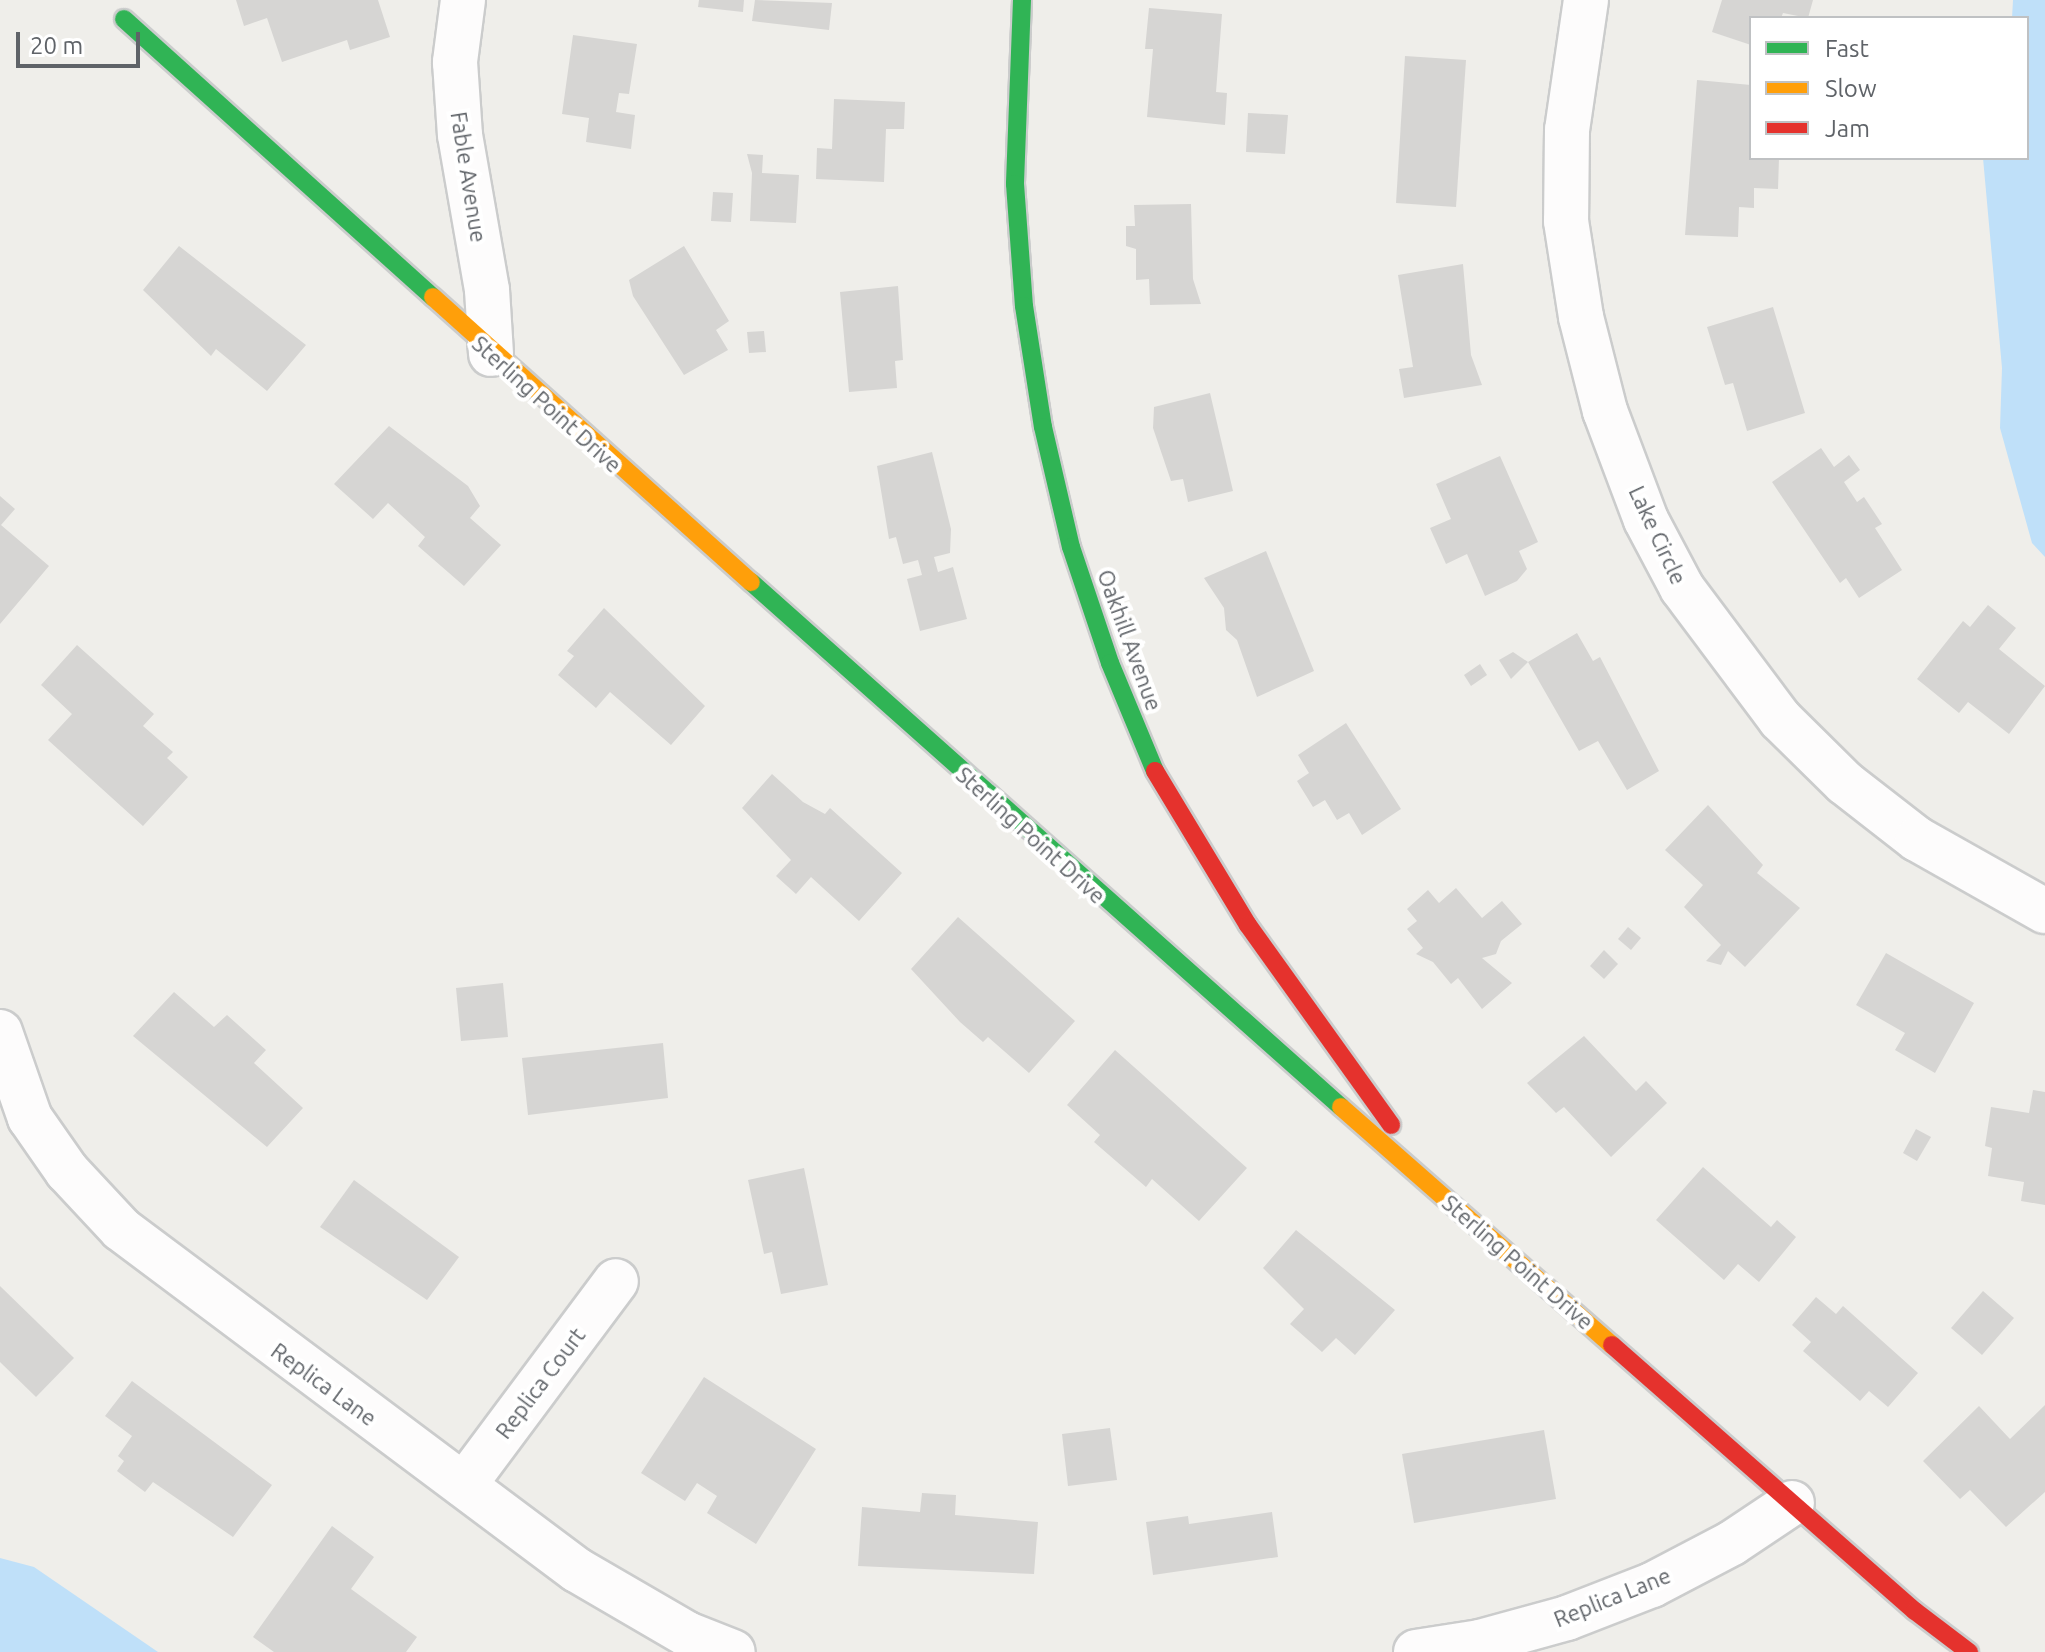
<!DOCTYPE html>
<style>
body{margin:0}
#map{position:relative;width:2045px;height:1652px;overflow:hidden;background:#efeeea;font-family:Ubuntu,sans-serif}
div>[style]{position:absolute}
[style*='--x']{left:calc(var(--x)*1px);top:calc(var(--y)*1px);width:calc(var(--w)*1px);rotate:calc(var(--a)*1deg)}
.water>*{inset:0;background:#bfe0f9}
.building>*{inset:0;background:#d6d5d3}
.roads{filter:drop-shadow(2px 0 #cbcccc) drop-shadow(-2px 0 #cbcccc) drop-shadow(0 2px #cbcccc) drop-shadow(0 -2px #cbcccc)}
.street>*{height:44px;margin:-22px;padding:0 22px;transform-origin:22px;border-radius:22px;background:#fdfcfc}
.fast>*{height:18px;margin:-9px;padding:0 9px;transform-origin:9px;border-radius:9px;background:#30b455}
.slow>*{height:18px;margin:-9px;padding:0 9px;transform-origin:9px;border-radius:9px;background:#ff9f0a}
.jam>*{height:18px;margin:-9px;padding:0 9px;transform-origin:9px;border-radius:9px;background:#e5322d}
span{translate:-50% -50%;white-space:nowrap;text-align:center;line-height:1.15;-webkit-text-stroke:8px #fff;paint-order:stroke}
.street-label{font-size:22px;color:#5f6368}
.legend{position:absolute;left:1749px;top:16px;width:280px;height:144px;box-sizing:border-box;background:#fff;border:2px solid #bfc1c3;margin:0;padding:10px 14px;list-style:none;font-size:24px;color:#5f6368}
.legend li{display:flex;align-items:center;gap:16px;height:40px}
.legend b{width:40px;border:2px solid #bfc1c3}
.scale{position:absolute;left:16px;top:32px;width:124px;height:36px;box-sizing:border-box;border:4px solid #5f6368;border-top:0;padding-left:10px;font-size:24px;line-height:28px;white-space:nowrap;color:#5f6368;-webkit-text-stroke:6px #fff;paint-order:stroke}
</style>
<div id="map">
<div class="water">
<div style="clip-path:polygon(2013px 0,2045px 0,2045px 557px,2032px 543px,2000px 428px,2002px 368px,1983px 158px,2027px 158px,2027px 18px,2012px 18px)"></div>
<div style="clip-path:polygon(0 1558px,34px 1567px,158px 1652px,0 1652px)"></div>
</div>
<div class="building">
<div style="clip-path:polygon(236px 0,378px 0,390px 37px,350px 50px,347px 40px,282px 62px,267px 18px,244px 26px)"></div>
<div style="clip-path:polygon(699px 0,744px 0,743px 12px,698px 7px)"></div>
<div style="clip-path:polygon(755px 0,832px 3px,829px 30px,752px 21px)"></div>
<div style="clip-path:polygon(1722px 0,1813px 0,1808px 18px,1783px 13px,1781px 18px,1751px 18px,1751px 45px,1712px 32px)"></div>
<div style="clip-path:polygon(1149px 8px,1222px 14px,1216px 92px,1227px 93px,1225px 125px,1147px 117px,1153px 49px,1145px 49px)"></div>
<div style="clip-path:polygon(573px 35px,637px 44px,629px 94px,619px 93px,616px 112px,635px 115px,631px 149px,586px 142px,589px 118px,562px 114px)"></div>
<div style="clip-path:polygon(1405px 56px,1466px 60px,1456px 207px,1396px 203px)"></div>
<div style="clip-path:polygon(1697px 80px,1751px 85px,1751px 158px,1779px 158px,1778px 189px,1754px 188px,1754px 208px,1739px 207px,1738px 237px,1685px 235px)"></div>
<div style="clip-path:polygon(834px 99px,905px 102px,904px 129px,886px 129px,884px 182px,816px 179px,817px 148px,832px 149px)"></div>
<div style="clip-path:polygon(1248px 113px,1288px 115px,1285px 154px,1246px 152px)"></div>
<div style="clip-path:polygon(747px 154px,763px 155px,762px 173px,799px 175px,796px 223px,750px 221px,752px 173px)"></div>
<div style="clip-path:polygon(713px 192px,733px 193px,731px 222px,711px 221px)"></div>
<div style="clip-path:polygon(1191px 204px,1193px 279px,1201px 304px,1150px 305px,1149px 279px,1136px 280px,1136px 249px,1126px 246px,1126px 226px,1135px 226px,1134px 205px)"></div>
<div style="clip-path:polygon(179px 246px,306px 345px,267px 391px,216px 349px,211px 356px,143px 290px)"></div>
<div style="clip-path:polygon(684px 246px,729px 321px,716px 330px,728px 350px,684px 375px,633px 296px,629px 280px)"></div>
<div style="clip-path:polygon(1463px 264px,1471px 355px,1482px 385px,1404px 398px,1399px 369px,1413px 367px,1398px 275px)"></div>
<div style="clip-path:polygon(898px 286px,903px 360px,895px 361px,897px 388px,849px 392px,840px 292px)"></div>
<div style="clip-path:polygon(1773px 307px,1805px 413px,1747px 431px,1733px 383px,1725px 385px,1707px 327px)"></div>
<div style="clip-path:polygon(764px 331px,766px 352px,749px 353px,747px 332px)"></div>
<div style="clip-path:polygon(1210px 393px,1233px 491px,1188px 502px,1183px 479px,1171px 481px,1153px 428px,1154px 407px)"></div>
<div style="clip-path:polygon(389px 426px,468px 486px,480px 506px,470px 518px,501px 545px,464px 586px,418px 546px,425px 537px,388px 503px,373px 519px,334px 484px)"></div>
<div style="clip-path:polygon(1821px 448px,1834px 467px,1849px 455px,1860px 470px,1844px 482px,1857px 502px,1864px 497px,1882px 524px,1875px 528px,1902px 570px,1859px 598px,1846px 578px,1840px 583px,1772px 482px)"></div>
<div style="clip-path:polygon(932px 452px,951px 529px,950px 553px,934px 557px,938px 572px,953px 567px,967px 619px,920px 631px,907px 579px,922px 575px,918px 560px,903px 564px,896px 537px,889px 539px,877px 466px)"></div>
<div style="clip-path:polygon(1500px 456px,1538px 542px,1519px 551px,1527px 569px,1517px 581px,1485px 596px,1467px 554px,1446px 564px,1430px 528px,1451px 519px,1436px 484px)"></div>
<div style="clip-path:polygon(0 496px,15px 509px,1px 525px,49px 566px,0 624px)"></div>
<div style="clip-path:polygon(1266px 551px,1314px 671px,1257px 697px,1237px 640px,1226px 630px,1224px 608px,1204px 578px)"></div>
<div style="clip-path:polygon(1988px 605px,2016px 628px,1999px 649px,2045px 686px,2009px 734px,1968px 702px,1959px 713px,1917px 679px,1963px 621px,1970px 627px)"></div>
<div style="clip-path:polygon(604px 608px,705px 706px,671px 745px,610px 692px,596px 708px,558px 675px,574px 656px,567px 651px)"></div>
<div style="clip-path:polygon(1577px 633px,1593px 661px,1600px 657px,1659px 771px,1627px 790px,1598px 741px,1579px 751px,1528px 662px)"></div>
<div style="clip-path:polygon(77px 645px,154px 714px,143px 726px,173px 752px,167px 758px,188px 777px,143px 826px,48px 740px,72px 714px,41px 685px)"></div>
<div style="clip-path:polygon(1513px 652px,1528px 662px,1511px 679px,1499px 660px)"></div>
<div style="clip-path:polygon(1480px 664px,1487px 675px,1471px 686px,1464px 675px)"></div>
<div style="clip-path:polygon(1346px 723px,1401px 809px,1362px 835px,1349px 813px,1337px 820px,1325px 800px,1313px 807px,1297px 781px,1309px 773px,1298px 755px)"></div>
<div style="clip-path:polygon(772px 774px,803px 802px,825px 814px,830px 808px,902px 873px,859px 921px,811px 877px,796px 894px,776px 876px,791px 860px,742px 808px)"></div>
<div style="clip-path:polygon(1708px 805px,1763px 865px,1757px 873px,1800px 908px,1745px 967px,1728px 951px,1721px 965px,1706px 961px,1721px 945px,1684px 907px,1703px 885px,1665px 850px)"></div>
<div style="clip-path:polygon(1456px 888px,1482px 918px,1502px 901px,1522px 924px,1501px 941px,1496px 954px,1482px 958px,1512px 983px,1482px 1009px,1458px 978px,1451px 984px,1433px 962px,1416px 954px,1423px 948px,1407px 929px,1417px 921px,1407px 909px,1428px 890px,1439px 903px)"></div>
<div style="clip-path:polygon(958px 917px,1075px 1021px,1029px 1073px,988px 1037px,983px 1042px,960px 1022px,911px 969px)"></div>
<div style="clip-path:polygon(1628px 927px,1641px 938px,1631px 950px,1618px 939px)"></div>
<div style="clip-path:polygon(1604px 950px,1618px 964px,1604px 979px,1590px 966px)"></div>
<div style="clip-path:polygon(1886px 953px,1974px 1003px,1935px 1073px,1895px 1050px,1905px 1033px,1856px 1005px)"></div>
<div style="clip-path:polygon(503px 983px,508px 1037px,461px 1041px,456px 988px)"></div>
<div style="clip-path:polygon(174px 992px,214px 1027px,227px 1015px,266px 1050px,254px 1063px,303px 1108px,267px 1147px,133px 1036px)"></div>
<div style="clip-path:polygon(1584px 1036px,1636px 1091px,1646px 1081px,1667px 1103px,1611px 1157px,1564px 1107px,1556px 1113px,1527px 1083px)"></div>
<div style="clip-path:polygon(663px 1043px,668px 1098px,528px 1115px,522px 1058px)"></div>
<div style="clip-path:polygon(1115px 1050px,1247px 1168px,1199px 1221px,1152px 1179px,1146px 1187px,1094px 1142px,1100px 1135px,1067px 1105px)"></div>
<div style="clip-path:polygon(2033px 1090px,2045px 1092px,2045px 1205px,2021px 1201px,2024px 1182px,1988px 1176px,1992px 1148px,1985px 1146px,1991px 1107px,2029px 1113px)"></div>
<div style="clip-path:polygon(1916px 1129px,1931px 1137px,1917px 1161px,1903px 1153px)"></div>
<div style="clip-path:polygon(1703px 1167px,1771px 1227px,1777px 1220px,1796px 1237px,1759px 1282px,1738px 1264px,1724px 1280px,1656px 1220px)"></div>
<div style="clip-path:polygon(804px 1168px,828px 1285px,781px 1294px,772px 1252px,764px 1254px,748px 1180px)"></div>
<div style="clip-path:polygon(354px 1180px,459px 1257px,427px 1300px,320px 1227px)"></div>
<div style="clip-path:polygon(1296px 1230px,1395px 1310px,1355px 1355px,1336px 1338px,1322px 1352px,1290px 1324px,1304px 1309px,1263px 1268px)"></div>
<div style="clip-path:polygon(0 1286px,74px 1358px,36px 1397px,0 1362px)"></div>
<div style="clip-path:polygon(1983px 1291px,2014px 1318px,1982px 1355px,1951px 1328px)"></div>
<div style="clip-path:polygon(1816px 1297px,1836px 1314px,1843px 1306px,1918px 1373px,1888px 1407px,1869px 1391px,1860px 1401px,1803px 1351px,1811px 1342px,1792px 1325px)"></div>
<div style="clip-path:polygon(704px 1377px,816px 1449px,756px 1544px,707px 1513px,717px 1496px,697px 1483px,685px 1501px,641px 1473px)"></div>
<div style="clip-path:polygon(132px 1381px,272px 1485px,233px 1537px,153px 1482px,145px 1492px,117px 1471px,124px 1461px,118px 1456px,132px 1436px,105px 1416px)"></div>
<div style="clip-path:polygon(2045px 1405px,2045px 1492px,2006px 1527px,1970px 1490px,1960px 1499px,1923px 1461px,1979px 1406px,2010px 1439px)"></div>
<div style="clip-path:polygon(1110px 1428px,1117px 1480px,1068px 1486px,1062px 1434px)"></div>
<div style="clip-path:polygon(1544px 1430px,1556px 1499px,1414px 1523px,1402px 1454px)"></div>
<div style="clip-path:polygon(922px 1493px,956px 1495px,955px 1515px,1038px 1522px,1034px 1574px,858px 1566px,862px 1507px,920px 1512px)"></div>
<div style="clip-path:polygon(1272px 1512px,1278px 1557px,1153px 1575px,1146px 1522px,1188px 1516px,1189px 1524px)"></div>
<div style="clip-path:polygon(332px 1526px,374px 1557px,351px 1589px,417px 1637px,406px 1652px,274px 1652px,253px 1637px)"></div>
</div>
<div class="roads">
<div class="street">
<div style="--x:463;--y:0;--w:63;--a:97.4"></div>
<div style="--x:455;--y:62;--w:73;--a:86.1"></div>
<div style="--x:460;--y:135;--w:157;--a:80.1"></div>
<div style="--x:487;--y:290;--w:64;--a:86.4"></div>
<div style="--x:1586;--y:0;--w:131;--a:98.3"></div>
<div style="--x:1567;--y:130;--w:91;--a:90.6"></div>
<div style="--x:1566;--y:221;--w:97;--a:81.1"></div>
<div style="--x:1581;--y:317;--w:97;--a:75.7"></div>
<div style="--x:1605;--y:411;--w:116;--a:69.4"></div>
<div style="--x:1646;--y:520;--w:77;--a:62.1"></div>
<div style="--x:1682;--y:588;--w:164;--a:53.2"></div>
<div style="--x:1780;--y:719;--w:91;--a:44.6"></div>
<div style="--x:1845;--y:783;--w:91;--a:37.9"></div>
<div style="--x:1917;--y:839;--w:147;--a:29.4"></div>
<div style="--x:0;--y:1032;--w:91;--a:70.8"></div>
<div style="--x:30;--y:1118;--w:65;--a:55.1"></div>
<div style="--x:67;--y:1171;--w:79;--a:47"></div>
<div style="--x:121;--y:1229;--w:569;--a:36.79"></div>
<div style="--x:577;--y:1570;--w:127;--a:30.2"></div>
<div style="--x:687;--y:1634;--w:49;--a:21.4"></div>
<div style="--x:464;--y:1485;--w:254;--a:-53.3"></div>
<div style="--x:1416;--y:1652;--w:65;--a:-8.9"></div>
<div style="--x:1480;--y:1642;--w:90;--a:-15.4"></div>
<div style="--x:1567;--y:1618;--w:91;--a:-21.2"></div>
<div style="--x:1652;--y:1585;--w:90;--a:-27.7"></div>
<div style="--x:1732;--y:1543;--w:72;--a:-33.7"></div>
</div>
<div class="fast">
<div style="--x:1022;--y:0;--w:184;--a:92.2"></div>
<div style="--x:1015;--y:184;--w:122;--a:85.8"></div>
<div style="--x:1024;--y:306;--w:122;--a:81.1"></div>
<div style="--x:1043;--y:427;--w:123;--a:76.9"></div>
<div style="--x:1071;--y:547;--w:122;--a:71.4"></div>
<div style="--x:1110;--y:663;--w:117;--a:67.4"></div>
<div style="--x:124;--y:19;--w:416;--a:42"></div>
<div style="--x:751;--y:582;--w:790;--a:41.66"></div>
</div>
<div class="slow">
<div style="--x:433;--y:297;--w:427;--a:41.9"></div>
<div style="--x:1341;--y:1107;--w:361;--a:41.3"></div>
</div>
<div class="jam">
<div style="--x:1155;--y:771;--w:180;--a:58.9"></div>
<div style="--x:1248;--y:925;--w:246;--a:54.4"></div>
<div style="--x:1612;--y:1345;--w:403;--a:41.3"></div>
<div style="--x:1915;--y:1611;--w:68;--a:37.2"></div>
</div>
</div>
<div class="street-label">
<span style="left:469px;top:177px;rotate:81deg">Fable Avenue</span>
<span style="left:547px;top:404px;rotate:42deg">Sterling Point Drive</span>
<span style="left:1658px;top:535px;rotate:65deg">Lake Circle</span>
<span style="left:1130px;top:640px;rotate:70deg">Oakhill Avenue</span>
<span style="left:1031px;top:835px;rotate:42deg">Sterling Point Drive</span>
<span style="left:1518px;top:1262px;rotate:41deg">Sterling Point Drive</span>
<span style="left:540px;top:1383px;rotate:-53deg">Replica Court</span>
<span style="left:324px;top:1384px;rotate:36deg">Replica Lane</span>
<span style="left:1612px;top:1597px;rotate:-22deg">Replica Lane</span>
</div>
<ul class="legend">
<li><b style="height:10px;background:#30b455"></b>Fast</li>
<li><b style="height:10px;background:#ff9f0a"></b>Slow</li>
<li><b style="height:10px;background:#e5322d"></b>Jam</li>
</ul>
<div class="scale">20 m</div>
</div>
